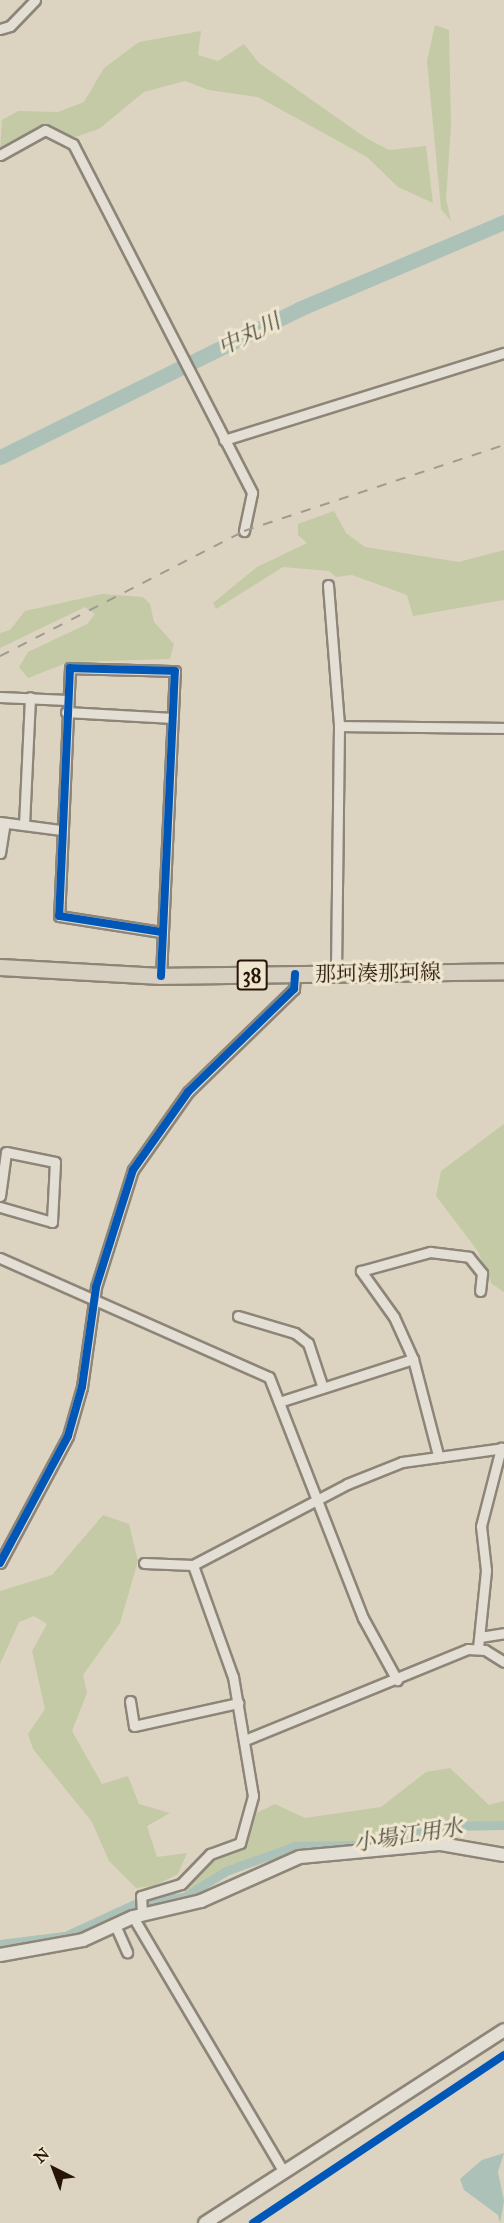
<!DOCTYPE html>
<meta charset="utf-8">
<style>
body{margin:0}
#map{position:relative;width:504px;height:2223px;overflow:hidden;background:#dcd4c0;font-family:"IM FELL Great Primer","Noto Serif JP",serif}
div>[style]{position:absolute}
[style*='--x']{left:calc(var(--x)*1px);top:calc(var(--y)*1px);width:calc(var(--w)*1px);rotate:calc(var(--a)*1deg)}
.green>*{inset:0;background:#c4c9a6}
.water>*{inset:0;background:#acc1b8}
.canal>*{height:9px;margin:-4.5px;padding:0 4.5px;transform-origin:4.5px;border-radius:4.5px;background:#acc1b8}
.river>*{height:15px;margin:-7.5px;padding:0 7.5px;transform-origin:7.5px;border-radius:7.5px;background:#acc1b8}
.roads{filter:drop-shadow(2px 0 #8d8578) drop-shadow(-2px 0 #8d8578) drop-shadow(0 2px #8d8578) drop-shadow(0 -2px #8d8578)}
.minor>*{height:9px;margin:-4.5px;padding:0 4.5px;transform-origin:4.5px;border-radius:4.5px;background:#e4dfd5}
.tertiary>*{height:12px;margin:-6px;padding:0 6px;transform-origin:6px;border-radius:6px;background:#e4dfd5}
.primary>*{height:15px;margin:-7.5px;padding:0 7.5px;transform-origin:7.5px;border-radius:7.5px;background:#d8d0c1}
.rail>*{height:2px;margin-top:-1px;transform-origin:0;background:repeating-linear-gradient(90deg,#a09a91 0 10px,transparent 0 20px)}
.cycleway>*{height:8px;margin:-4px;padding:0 4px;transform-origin:4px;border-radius:4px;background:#0057b8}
span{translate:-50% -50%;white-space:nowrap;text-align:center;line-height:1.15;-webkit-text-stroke:6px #efe6cf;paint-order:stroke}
.shield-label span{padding:2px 4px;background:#efe6cf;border:2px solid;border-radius:4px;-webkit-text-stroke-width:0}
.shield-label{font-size:20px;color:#281507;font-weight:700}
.street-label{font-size:21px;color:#281507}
.water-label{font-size:22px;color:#4f4e44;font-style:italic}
.north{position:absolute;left:24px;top:2139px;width:60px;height:60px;-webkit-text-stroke:4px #efe6cf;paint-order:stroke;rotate:318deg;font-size:16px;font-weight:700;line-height:24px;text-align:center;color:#281507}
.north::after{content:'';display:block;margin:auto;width:21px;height:27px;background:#281507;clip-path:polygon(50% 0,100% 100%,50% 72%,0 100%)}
</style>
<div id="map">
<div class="green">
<div style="clip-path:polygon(435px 25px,449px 30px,451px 126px,446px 199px,451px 221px,441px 209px,427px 61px)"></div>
<div style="clip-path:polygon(201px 31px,198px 55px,218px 61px,244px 44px,259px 63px,366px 138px,389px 150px,426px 146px,433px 203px,398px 187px,367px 157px,258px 97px,209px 90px,185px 81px,144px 92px,99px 129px,75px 137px,43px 127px,0 152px,2px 120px,18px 111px,58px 112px,84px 102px,104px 68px,139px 42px)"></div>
<div style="clip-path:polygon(334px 511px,346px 533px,365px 547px,459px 562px,504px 550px,504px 600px,413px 616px,407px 595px,352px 575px,336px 577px,329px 571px,283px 567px,216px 609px,213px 603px,257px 567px,307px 543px,298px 535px,298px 524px)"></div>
<div style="clip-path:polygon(102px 594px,143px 597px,150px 604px,154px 622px,174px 644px,170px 659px,69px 662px,28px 678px,19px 667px,28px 652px,87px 624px,95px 614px,85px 607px,0 648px,0 633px,10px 630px,25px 611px)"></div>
<div style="clip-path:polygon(504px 1124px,504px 1292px,492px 1284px,477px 1250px,436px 1196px,441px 1171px)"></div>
<div style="clip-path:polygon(103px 1515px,129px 1524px,138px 1561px,120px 1623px,83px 1675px,87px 1693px,72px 1731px,102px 1784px,128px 1776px,139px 1804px,170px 1813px,147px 1826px,157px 1857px,187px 1853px,178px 1874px,154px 1886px,136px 1888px,109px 1861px,92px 1822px,33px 1749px,28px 1734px,45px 1709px,32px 1651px,47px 1624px,34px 1616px,19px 1622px,0 1664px,0 1591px,52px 1575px)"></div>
<div style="clip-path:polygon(450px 1768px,489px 1805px,504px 1801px,504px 1821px,446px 1825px,365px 1842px,294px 1844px,221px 1871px,190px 1893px,187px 1887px,210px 1862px,244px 1846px,252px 1815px,275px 1804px,305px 1818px,381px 1807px,426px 1772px)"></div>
</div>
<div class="water">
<div style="clip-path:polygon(504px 2153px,498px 2172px,504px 2201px,500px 2223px,498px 2215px,464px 2190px,460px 2179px,482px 2160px)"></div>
</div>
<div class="canal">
<div style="--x:144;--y:1901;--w:40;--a:-5.7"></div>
<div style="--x:184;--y:1897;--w:49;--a:-31.8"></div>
<div style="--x:226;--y:1871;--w:73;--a:-19.9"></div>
<div style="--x:295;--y:1846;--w:69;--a:-0.8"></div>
<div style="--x:364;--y:1845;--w:85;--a:-12.9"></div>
<div style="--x:447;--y:1826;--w:57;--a:-1"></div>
<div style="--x:0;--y:1944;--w:65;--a:-7"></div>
<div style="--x:65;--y:1936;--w:77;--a:-24.6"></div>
</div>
<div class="river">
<div style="--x:0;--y:457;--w:334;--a:-26.3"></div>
<div style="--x:299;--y:309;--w:223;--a:-23"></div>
</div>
<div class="roads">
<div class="minor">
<div style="--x:0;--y:29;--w:10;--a:-17"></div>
<div style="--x:10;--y:26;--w:36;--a:-46"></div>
<div style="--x:0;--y:155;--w:51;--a:-29.1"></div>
<div style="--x:45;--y:130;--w:31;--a:27"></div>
<div style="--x:73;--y:144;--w:392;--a:62.8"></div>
<div style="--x:252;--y:493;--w:39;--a:102"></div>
<div style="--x:224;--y:440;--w:293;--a:-17.3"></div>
<div style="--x:328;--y:585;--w:141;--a:85.5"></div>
<div style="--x:339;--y:726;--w:246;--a:90.7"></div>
<div style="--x:0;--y:697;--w:67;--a:2.6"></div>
<div style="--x:66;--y:712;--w:107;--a:3.2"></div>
<div style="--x:339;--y:726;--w:165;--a:0.7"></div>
<div style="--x:0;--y:822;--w:62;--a:7.5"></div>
<div style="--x:24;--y:825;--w:128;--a:-87.3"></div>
<div style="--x:0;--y:853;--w:30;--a:-81"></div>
<div style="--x:161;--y:976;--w:305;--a:-87.4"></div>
<div style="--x:175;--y:671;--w:105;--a:-178.4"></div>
<div style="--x:70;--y:668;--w:248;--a:92.5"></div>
<div style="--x:59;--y:916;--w:103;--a:8.9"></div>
<div style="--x:0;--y:1196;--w:44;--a:-82.2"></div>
<div style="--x:6;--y:1152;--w:50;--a:11.5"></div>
<div style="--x:55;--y:1162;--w:60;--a:92.9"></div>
<div style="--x:52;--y:1222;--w:54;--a:-163.9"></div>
<div style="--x:0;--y:1258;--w:294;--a:23.9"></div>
<div style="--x:269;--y:1377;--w:259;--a:68.7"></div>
<div style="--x:363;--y:1618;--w:71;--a:61.3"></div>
<div style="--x:238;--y:1316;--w:59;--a:16.6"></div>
<div style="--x:295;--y:1333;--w:16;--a:38"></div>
<div style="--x:308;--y:1343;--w:47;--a:71.6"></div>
<div style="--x:279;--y:1402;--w:141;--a:-17.8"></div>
<div style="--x:438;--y:1455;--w:99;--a:-104.6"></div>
<div style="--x:413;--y:1359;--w:46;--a:-114.3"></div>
<div style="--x:394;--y:1317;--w:57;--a:-125.7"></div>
<div style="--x:361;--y:1271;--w:72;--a:-15.4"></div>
<div style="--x:430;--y:1252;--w:39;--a:7"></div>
<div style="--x:469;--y:1257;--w:21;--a:51"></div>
<div style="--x:482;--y:1273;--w:18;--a:96"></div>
<div style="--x:0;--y:1563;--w:144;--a:-61.8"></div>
<div style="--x:68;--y:1436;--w:51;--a:-74.1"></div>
<div style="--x:82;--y:1387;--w:101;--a:-82"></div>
<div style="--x:96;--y:1287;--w:123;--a:-72.5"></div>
<div style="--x:133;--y:1170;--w:95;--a:-54.8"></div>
<div style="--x:188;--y:1092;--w:148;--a:-44.2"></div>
<div style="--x:294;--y:989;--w:15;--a:-86"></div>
<div style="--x:144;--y:1563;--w:49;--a:2.3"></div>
<div style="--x:193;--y:1565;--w:174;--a:-27.7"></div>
<div style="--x:347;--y:1484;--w:59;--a:-21.8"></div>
<div style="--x:402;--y:1462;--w:103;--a:-7.8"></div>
<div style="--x:480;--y:1637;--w:24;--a:-9"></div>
<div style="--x:478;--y:1648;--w:78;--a:-84.1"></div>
<div style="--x:486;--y:1570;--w:44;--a:-96.5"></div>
<div style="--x:481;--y:1526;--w:81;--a:-75.6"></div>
<div style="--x:130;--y:1701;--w:25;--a:81"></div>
<div style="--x:134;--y:1726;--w:107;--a:-12.5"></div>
<div style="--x:245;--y:1740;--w:241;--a:-22.2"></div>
<div style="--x:468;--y:1649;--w:17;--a:3"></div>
<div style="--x:485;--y:1650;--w:22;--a:32"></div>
<div style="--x:142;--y:1914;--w:18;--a:-93"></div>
<div style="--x:141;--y:1896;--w:42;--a:-16.7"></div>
<div style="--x:181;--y:1884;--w:42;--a:-46"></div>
<div style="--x:210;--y:1854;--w:32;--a:-20"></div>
<div style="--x:240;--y:1843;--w:49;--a:-74.5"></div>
<div style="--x:253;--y:1796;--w:121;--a:-99.5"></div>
<div style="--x:233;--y:1677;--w:119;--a:-109.7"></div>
<div style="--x:133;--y:1917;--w:296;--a:59.4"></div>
<div style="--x:115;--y:1925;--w:30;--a:66"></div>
</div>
<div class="tertiary">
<div style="--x:0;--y:1955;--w:84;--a:-10.2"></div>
<div style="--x:83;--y:1940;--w:55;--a:-24.7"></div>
<div style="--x:133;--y:1917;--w:70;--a:-13.2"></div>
<div style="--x:201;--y:1901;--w:108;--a:-24"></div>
<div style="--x:300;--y:1857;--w:142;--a:-5.3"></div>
<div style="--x:441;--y:1844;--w:64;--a:9.9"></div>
<div style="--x:205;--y:2223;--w:356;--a:-32.8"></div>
</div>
<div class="primary">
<div style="--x:0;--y:967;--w:161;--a:3.2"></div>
<div style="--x:161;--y:976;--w:343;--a:-0.8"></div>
</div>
</div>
<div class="rail">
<div style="--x:0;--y:656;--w:274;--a:-27.1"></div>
<div style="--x:244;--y:531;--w:274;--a:-18.3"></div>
</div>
<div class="cycleway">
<div style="--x:161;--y:976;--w:305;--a:-87.4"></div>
<div style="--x:175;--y:671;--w:105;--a:-178.4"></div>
<div style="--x:70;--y:668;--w:248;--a:92.5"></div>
<div style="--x:59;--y:916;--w:103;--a:8.9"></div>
<div style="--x:0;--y:1563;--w:144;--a:-61.8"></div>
<div style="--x:68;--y:1436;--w:51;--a:-74.1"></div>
<div style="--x:82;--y:1387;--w:101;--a:-82"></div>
<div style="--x:96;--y:1287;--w:123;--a:-72.5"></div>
<div style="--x:133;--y:1170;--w:95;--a:-54.8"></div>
<div style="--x:188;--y:1092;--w:148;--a:-44.2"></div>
<div style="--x:294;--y:989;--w:15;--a:-86"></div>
<div style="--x:253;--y:2223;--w:302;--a:-33.8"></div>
</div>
<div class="shield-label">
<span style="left:252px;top:975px">38</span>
</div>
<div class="street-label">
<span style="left:378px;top:973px;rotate:-1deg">那珂湊那珂線</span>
</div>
<div class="water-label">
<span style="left:249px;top:334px;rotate:-26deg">中丸川</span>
<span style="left:408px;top:1835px;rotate:-9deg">小場江用水</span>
</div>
<div class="north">N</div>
</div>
